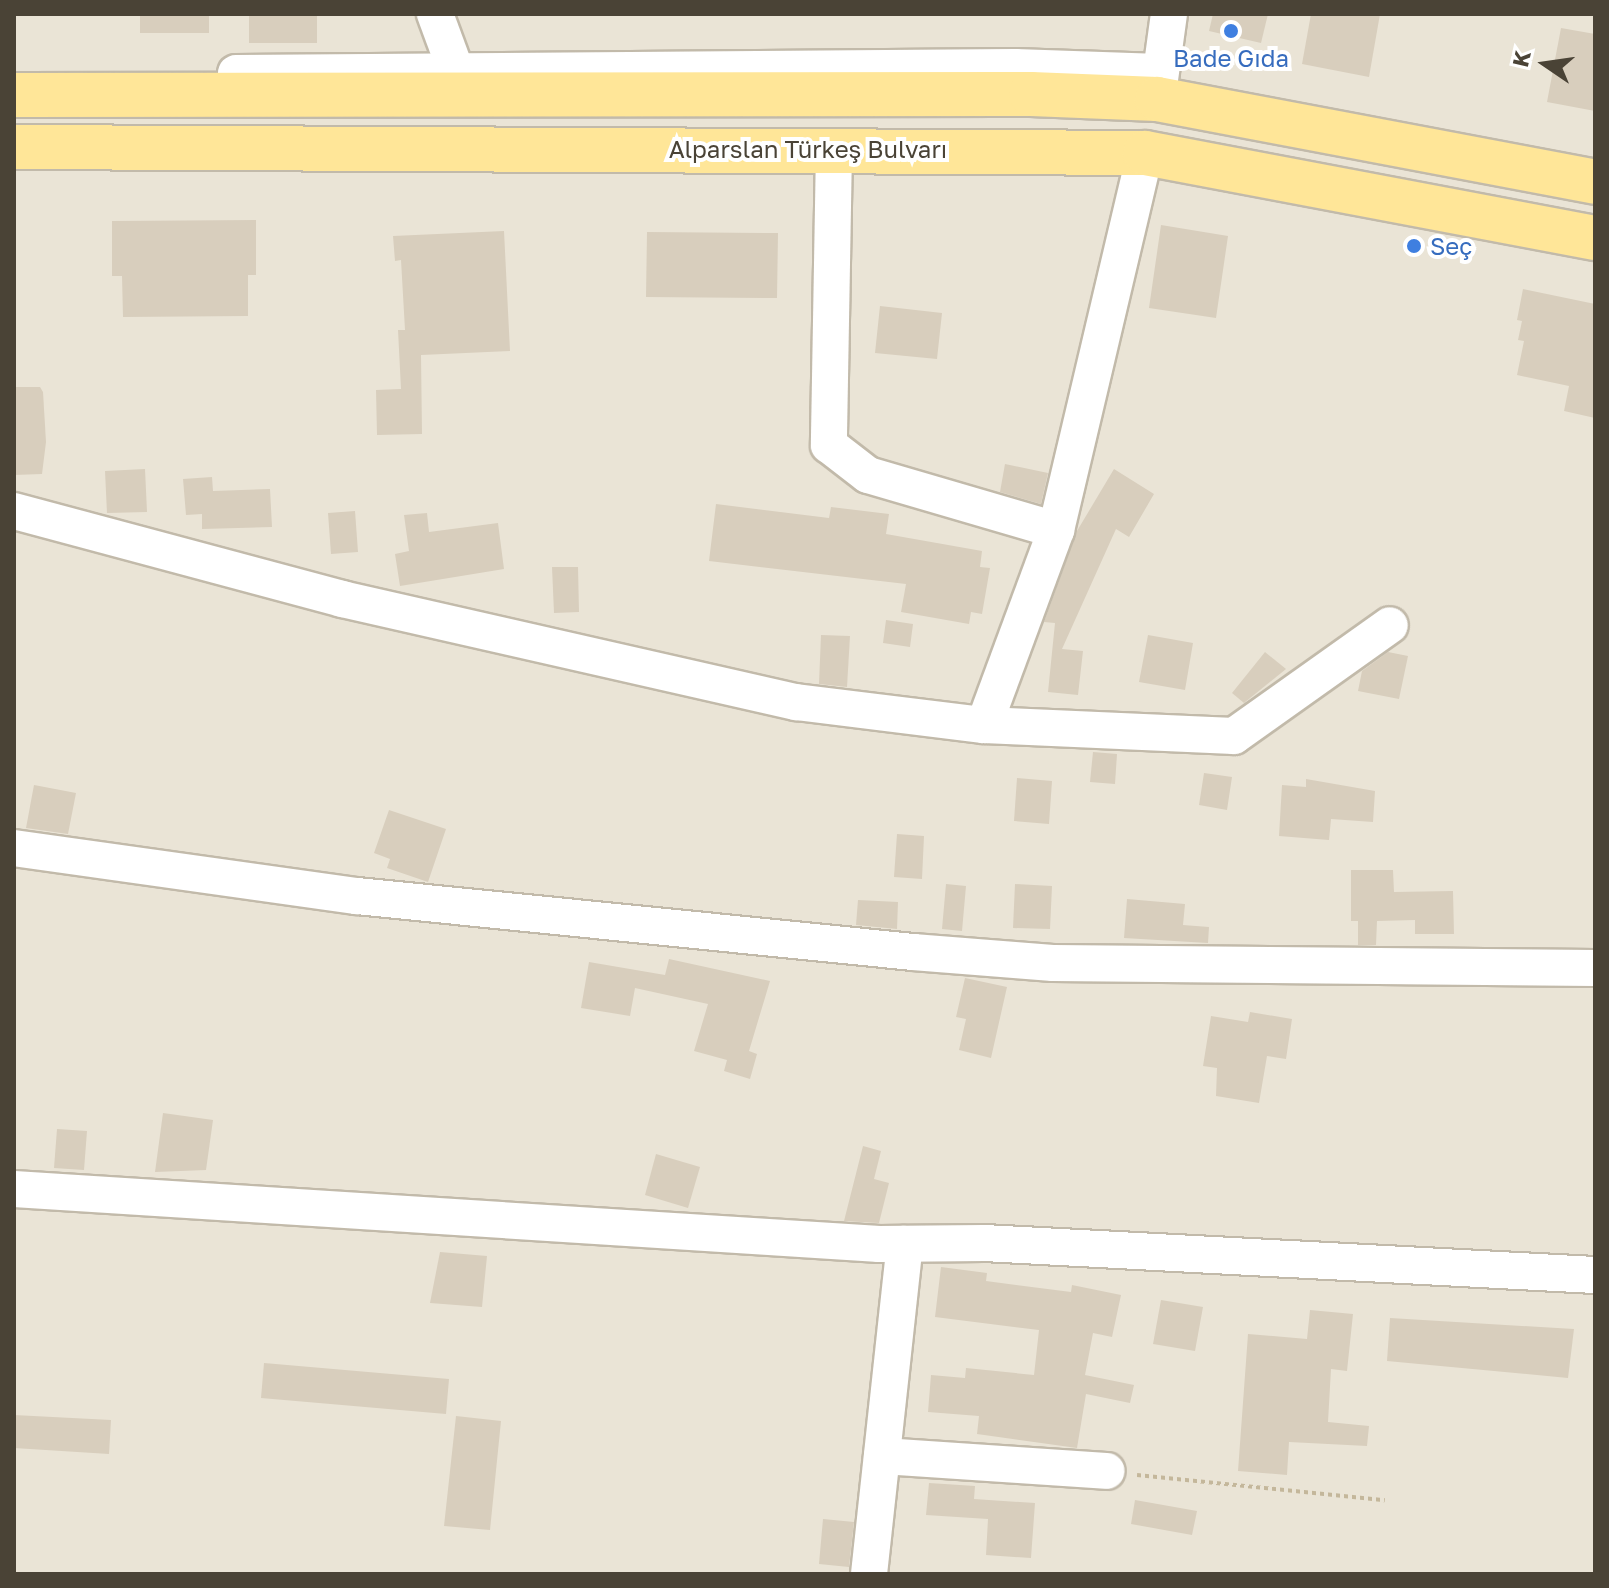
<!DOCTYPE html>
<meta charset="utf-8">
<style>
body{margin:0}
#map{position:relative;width:1609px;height:1588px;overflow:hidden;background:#f5f2e9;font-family:"Golos Text",sans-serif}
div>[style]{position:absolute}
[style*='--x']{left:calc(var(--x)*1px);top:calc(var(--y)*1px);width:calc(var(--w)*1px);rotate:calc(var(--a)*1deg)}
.residential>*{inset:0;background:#eae4d6}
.building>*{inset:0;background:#d8cebd}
.path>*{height:4px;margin-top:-2px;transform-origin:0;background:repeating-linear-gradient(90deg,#c4b79b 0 4px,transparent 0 8px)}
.roads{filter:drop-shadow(2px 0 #c2baaa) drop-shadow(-2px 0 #c2baaa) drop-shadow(0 2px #c2baaa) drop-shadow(0 -2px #c2baaa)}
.minor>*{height:36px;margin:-18px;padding:0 18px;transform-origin:18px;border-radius:18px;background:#fff}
.major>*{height:44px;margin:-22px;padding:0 22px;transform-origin:22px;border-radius:22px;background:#ffe698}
.dots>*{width:22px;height:22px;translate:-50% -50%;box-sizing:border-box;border:4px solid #fff;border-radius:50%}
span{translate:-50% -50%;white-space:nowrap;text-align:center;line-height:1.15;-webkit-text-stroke:8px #fff;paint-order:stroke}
.shop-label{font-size:24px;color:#366cbe}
.left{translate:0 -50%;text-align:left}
.street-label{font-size:24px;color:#4a4336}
.frame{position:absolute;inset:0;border:16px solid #4a4336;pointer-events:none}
.north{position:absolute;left:1505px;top:24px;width:80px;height:80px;-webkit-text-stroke:6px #fff;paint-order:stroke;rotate:283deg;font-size:22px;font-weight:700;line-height:32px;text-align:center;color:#4a4336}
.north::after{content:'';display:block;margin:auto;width:28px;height:36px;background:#4a4336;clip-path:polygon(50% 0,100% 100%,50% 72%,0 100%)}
</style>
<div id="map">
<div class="residential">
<div style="clip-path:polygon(14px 14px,1595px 14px,1595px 1574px,14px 1574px)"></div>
</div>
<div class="building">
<div style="clip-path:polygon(140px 14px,209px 14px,209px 33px,140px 33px)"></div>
<div style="clip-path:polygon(249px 14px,317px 14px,317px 43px,249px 43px)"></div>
<div style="clip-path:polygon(1213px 14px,1268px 14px,1261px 43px,1209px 31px)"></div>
<div style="clip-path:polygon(1311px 14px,1380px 14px,1369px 77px,1302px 64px)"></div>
<div style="clip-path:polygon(1561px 28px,1595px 34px,1595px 111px,1547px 102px)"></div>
<div style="clip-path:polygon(256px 220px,256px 275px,248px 275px,248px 316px,123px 317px,122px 276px,112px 276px,112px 221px)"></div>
<div style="clip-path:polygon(1161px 225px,1228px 236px,1216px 318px,1149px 308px)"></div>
<div style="clip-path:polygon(504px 231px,510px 351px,421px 355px,422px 434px,377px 435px,376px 390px,401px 389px,398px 330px,405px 330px,401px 260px,395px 261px,393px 236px)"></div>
<div style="clip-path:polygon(647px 232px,778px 233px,777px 298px,646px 297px)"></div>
<div style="clip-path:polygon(1523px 289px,1595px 304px,1595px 418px,1564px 411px,1569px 386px,1517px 375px,1524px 341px,1518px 340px,1522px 321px,1517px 320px)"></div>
<div style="clip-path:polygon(880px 306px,942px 313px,937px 359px,875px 353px)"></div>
<div style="clip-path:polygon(14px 387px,40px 387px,43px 392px,46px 442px,42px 474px,14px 475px)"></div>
<div style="clip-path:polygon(1005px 464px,1048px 473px,1041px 504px,1000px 492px)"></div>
<div style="clip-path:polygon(145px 469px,147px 512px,107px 513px,105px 471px)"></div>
<div style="clip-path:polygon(1114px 469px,1154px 494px,1129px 537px,1116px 529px,1062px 649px,1083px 651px,1078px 695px,1048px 692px,1055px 623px,1044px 622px,1077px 531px)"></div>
<div style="clip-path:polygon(212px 477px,213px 491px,270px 489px,272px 527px,202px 529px,202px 514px,186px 515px,183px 479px)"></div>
<div style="clip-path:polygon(716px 504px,829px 518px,831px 507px,889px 514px,886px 534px,982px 551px,980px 567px,990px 568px,982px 614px,971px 612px,969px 624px,901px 612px,906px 584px,709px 561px)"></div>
<div style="clip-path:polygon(355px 511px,358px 552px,331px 554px,328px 513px)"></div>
<div style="clip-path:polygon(427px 513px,429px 532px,498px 523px,504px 569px,400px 586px,395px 554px,409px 551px,404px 515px)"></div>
<div style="clip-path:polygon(552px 567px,578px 567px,579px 612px,554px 613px)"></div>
<div style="clip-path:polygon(886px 620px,913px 624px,910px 647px,883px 643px)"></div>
<div style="clip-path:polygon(821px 635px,850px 636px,847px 687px,819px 684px)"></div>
<div style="clip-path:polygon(1148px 635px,1193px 643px,1185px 690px,1139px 682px)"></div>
<div style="clip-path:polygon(1265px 652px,1286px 669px,1244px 703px,1232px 693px)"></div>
<div style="clip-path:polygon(1388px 652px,1408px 656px,1399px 699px,1358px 691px,1362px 671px)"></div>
<div style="clip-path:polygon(1093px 752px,1117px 754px,1115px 784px,1090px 782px)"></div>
<div style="clip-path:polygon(1204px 773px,1232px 777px,1227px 810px,1199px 805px)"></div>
<div style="clip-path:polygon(1017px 778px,1052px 781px,1049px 824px,1014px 821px)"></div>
<div style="clip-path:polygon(1306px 779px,1375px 791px,1373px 822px,1331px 819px,1329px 840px,1279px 836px,1282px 785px,1306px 787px)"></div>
<div style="clip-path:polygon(34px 785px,76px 793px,68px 834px,26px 828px)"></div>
<div style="clip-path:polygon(389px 810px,446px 829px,428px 882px,387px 868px,390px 859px,374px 853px)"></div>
<div style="clip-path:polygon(897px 834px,924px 836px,922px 879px,894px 877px)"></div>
<div style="clip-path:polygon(1351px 870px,1393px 870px,1394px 892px,1453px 891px,1454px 934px,1415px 934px,1415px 920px,1377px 921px,1376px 945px,1358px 945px,1358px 921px,1351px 921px)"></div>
<div style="clip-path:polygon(946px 884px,966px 886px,962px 931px,942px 929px)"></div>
<div style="clip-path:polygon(1015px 884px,1052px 886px,1050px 929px,1013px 928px)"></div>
<div style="clip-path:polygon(1127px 899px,1185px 904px,1183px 925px,1209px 927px,1208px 943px,1124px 938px)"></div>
<div style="clip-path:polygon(858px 900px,898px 902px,897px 929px,856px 925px)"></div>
<div style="clip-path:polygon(669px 959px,770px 981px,749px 1051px,757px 1054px,750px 1079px,724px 1071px,727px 1060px,694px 1051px,708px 1004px,635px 988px,630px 1016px,581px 1008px,589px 962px,665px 975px)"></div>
<div style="clip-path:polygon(965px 978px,1007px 987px,991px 1058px,959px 1050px,966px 1019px,956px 1017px)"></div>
<div style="clip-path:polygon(1250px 1012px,1292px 1019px,1286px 1059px,1267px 1056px,1259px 1103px,1216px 1096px,1217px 1068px,1203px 1066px,1211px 1016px,1248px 1022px)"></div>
<div style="clip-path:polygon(163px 1113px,213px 1120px,206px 1170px,155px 1172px)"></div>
<div style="clip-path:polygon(57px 1129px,87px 1131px,84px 1170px,54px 1168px)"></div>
<div style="clip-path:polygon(863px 1146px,881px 1151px,874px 1179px,889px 1183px,879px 1223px,844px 1221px)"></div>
<div style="clip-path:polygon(656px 1154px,700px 1167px,688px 1208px,645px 1195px)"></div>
<div style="clip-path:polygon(440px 1252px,487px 1256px,482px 1307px,430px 1303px)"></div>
<div style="clip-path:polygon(941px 1267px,987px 1273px,986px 1281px,1071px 1292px,1072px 1285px,1121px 1295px,1112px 1337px,1093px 1333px,1085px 1375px,1134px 1385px,1130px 1403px,1086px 1394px,1077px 1448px,977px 1434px,979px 1416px,928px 1412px,931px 1375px,965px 1378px,966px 1368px,1034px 1375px,1039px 1330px,935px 1317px)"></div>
<div style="clip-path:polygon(1161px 1300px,1203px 1307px,1195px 1351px,1153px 1344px)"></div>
<div style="clip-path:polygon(1310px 1310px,1353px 1314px,1347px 1371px,1331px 1369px,1328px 1422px,1369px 1426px,1367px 1446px,1289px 1442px,1287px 1475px,1238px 1471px,1248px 1334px,1307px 1339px)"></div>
<div style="clip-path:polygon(1390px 1318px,1574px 1329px,1568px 1378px,1387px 1361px)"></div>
<div style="clip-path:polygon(264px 1363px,449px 1379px,446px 1414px,261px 1398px)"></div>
<div style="clip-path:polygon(14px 1415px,111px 1420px,109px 1454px,14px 1448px)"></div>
<div style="clip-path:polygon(456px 1416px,501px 1421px,490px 1530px,444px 1526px)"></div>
<div style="clip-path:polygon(929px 1483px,975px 1486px,974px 1499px,1035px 1503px,1031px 1558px,986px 1555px,988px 1519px,926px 1515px)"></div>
<div style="clip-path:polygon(1135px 1500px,1197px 1511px,1192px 1535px,1131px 1524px)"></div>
<div style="clip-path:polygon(823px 1519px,854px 1522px,849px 1567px,819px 1564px)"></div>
</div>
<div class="path">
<div style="--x:1137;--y:1475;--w:249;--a:5.8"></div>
</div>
<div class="roads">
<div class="minor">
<div style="--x:435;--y:14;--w:61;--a:69.8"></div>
<div style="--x:236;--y:73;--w:779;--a:-0.44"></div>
<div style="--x:1015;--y:67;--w:145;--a:2"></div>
<div style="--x:1158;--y:94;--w:81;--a:-82.2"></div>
<div style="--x:834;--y:149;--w:296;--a:91"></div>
<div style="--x:829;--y:445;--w:49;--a:37.6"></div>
<div style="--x:868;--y:475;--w:196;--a:16.3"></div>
<div style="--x:14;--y:511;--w:340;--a:15"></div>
<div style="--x:342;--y:599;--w:466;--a:12.8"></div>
<div style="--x:796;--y:702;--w:189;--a:7"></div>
<div style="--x:984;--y:725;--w:250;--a:2.5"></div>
<div style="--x:1234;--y:736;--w:191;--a:-35.4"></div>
<div style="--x:984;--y:725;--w:208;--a:-69.7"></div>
<div style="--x:1056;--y:530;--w:387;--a:-76.7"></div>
<div style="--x:14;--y:848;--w:346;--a:8"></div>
<div style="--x:357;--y:896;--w:559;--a:5.75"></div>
<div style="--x:913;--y:952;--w:140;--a:4.5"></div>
<div style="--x:1053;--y:963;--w:542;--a:0.53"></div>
<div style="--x:14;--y:1189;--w:867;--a:3.64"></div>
<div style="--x:879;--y:1244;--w:105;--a:-0.5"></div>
<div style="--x:984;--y:1243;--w:612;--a:3"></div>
<div style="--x:882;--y:1456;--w:225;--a:3.8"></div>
<div style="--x:869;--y:1574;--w:332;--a:-83.8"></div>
</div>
<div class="major">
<div style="--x:14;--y:95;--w:1017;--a:-0.06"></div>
<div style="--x:1031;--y:94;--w:126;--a:2.3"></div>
<div style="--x:1157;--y:99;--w:446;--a:10.7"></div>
<div style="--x:14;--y:147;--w:1131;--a:0.3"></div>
<div style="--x:1145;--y:153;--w:458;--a:10.7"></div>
</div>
</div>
<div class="dots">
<div style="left:1231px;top:31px;background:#3f7fe0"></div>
<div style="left:1414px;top:246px;background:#3f7fe0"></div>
</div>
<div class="shop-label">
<span style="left:1231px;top:58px">Bade Gıda</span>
<span class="left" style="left:1430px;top:246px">Seç</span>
</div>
<div class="street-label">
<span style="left:808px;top:149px">Alparslan Türkeş Bulvarı</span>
</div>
<div class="frame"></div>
<div class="north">K</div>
</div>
